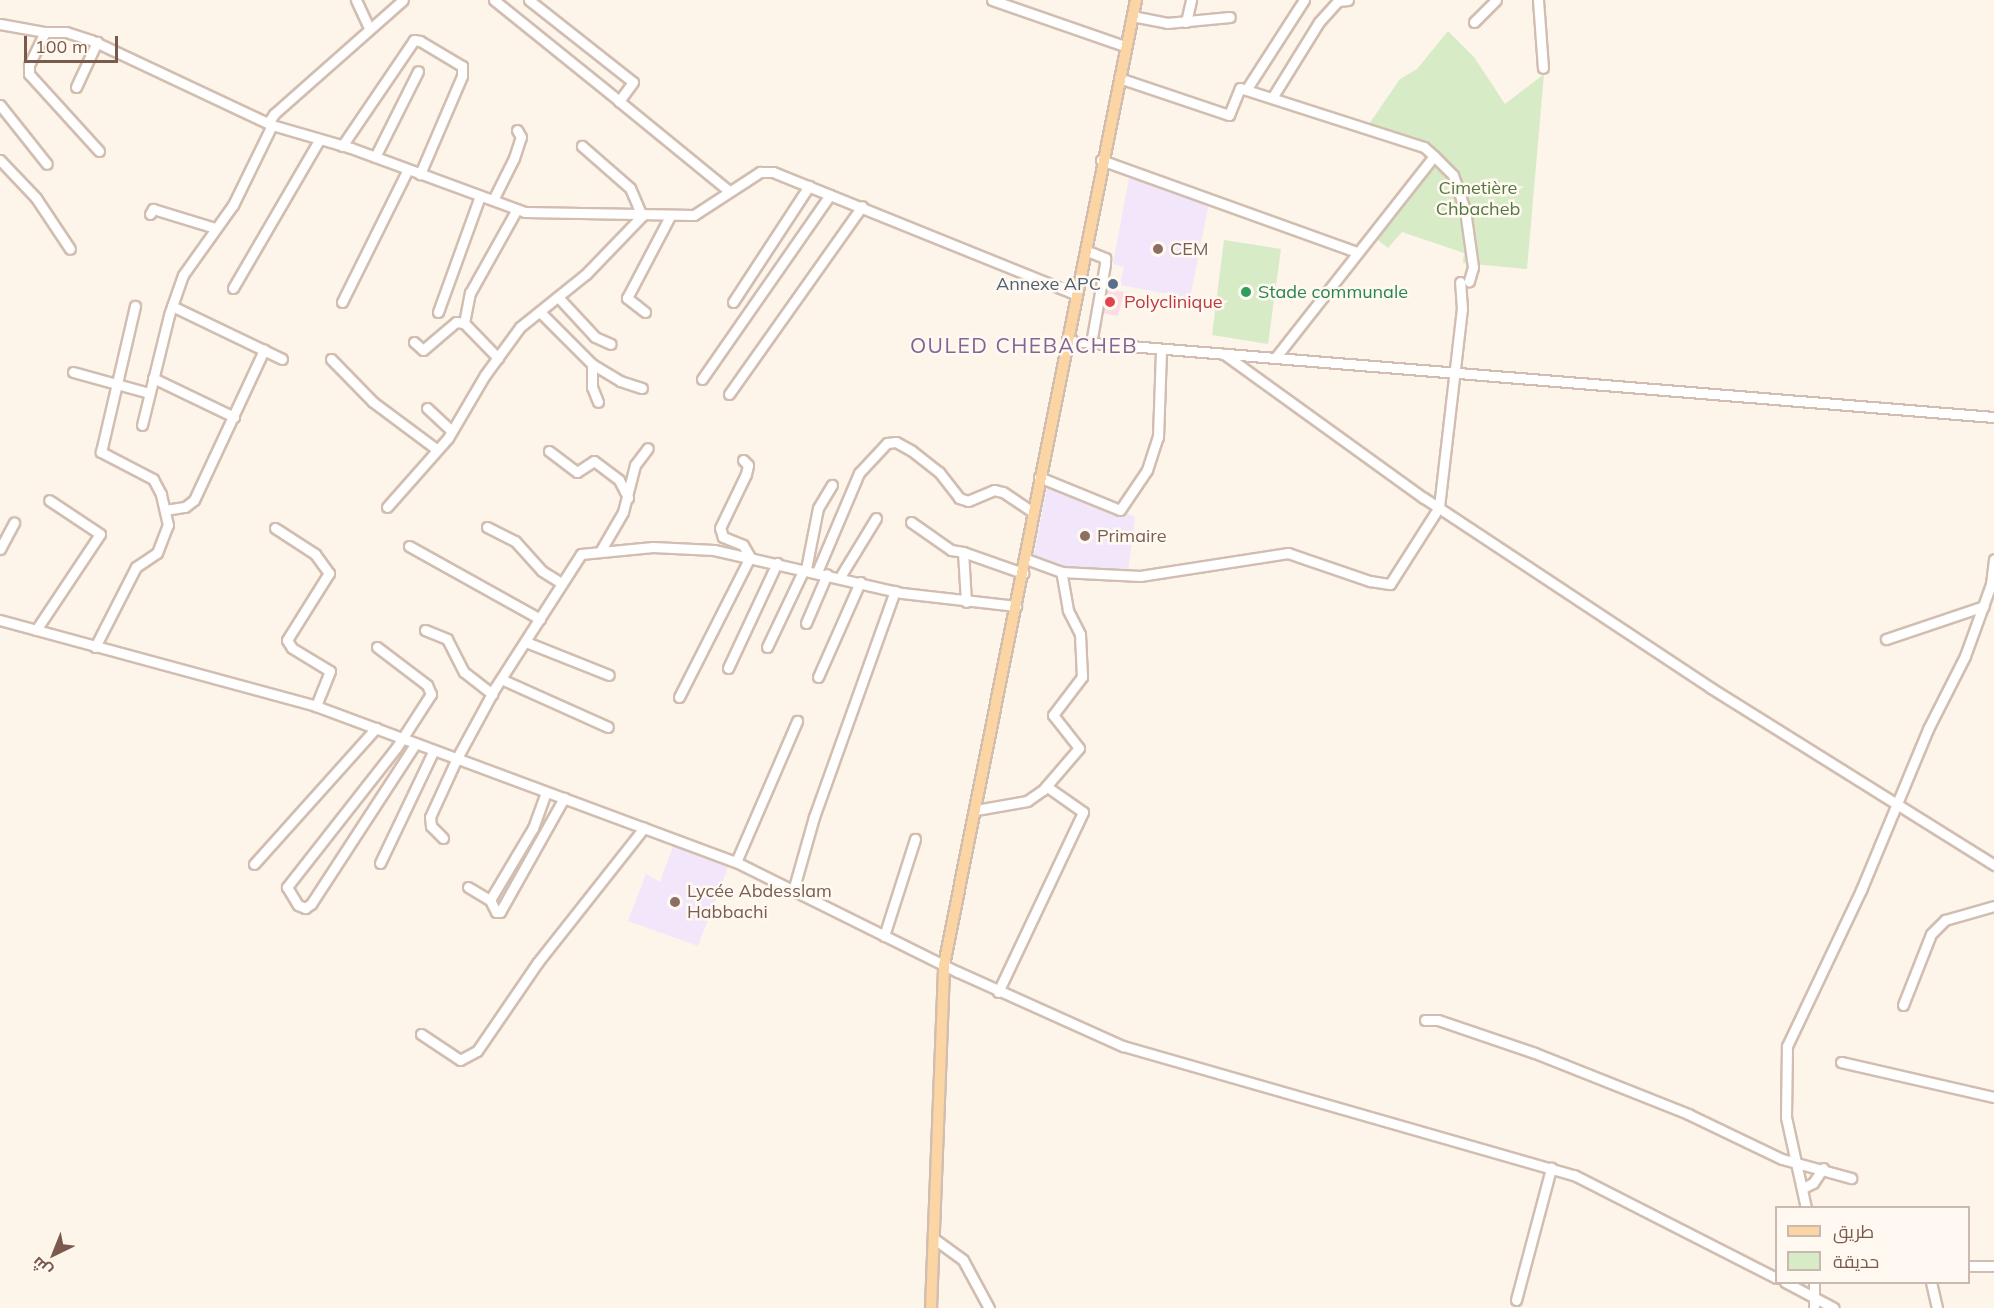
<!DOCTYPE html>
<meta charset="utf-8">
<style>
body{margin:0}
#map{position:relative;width:1994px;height:1308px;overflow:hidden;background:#fdf4ea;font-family:Mulish,Cairo,sans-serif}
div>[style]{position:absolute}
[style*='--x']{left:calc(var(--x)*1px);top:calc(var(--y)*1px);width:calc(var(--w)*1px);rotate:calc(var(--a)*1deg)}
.education>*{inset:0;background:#f1e6fa}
.medical>*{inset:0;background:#fbdde2}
.green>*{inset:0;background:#d8ebc7}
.roads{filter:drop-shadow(2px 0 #d2beb1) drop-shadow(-2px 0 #d2beb1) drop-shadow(0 2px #d2beb1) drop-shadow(0 -2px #d2beb1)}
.minor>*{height:9px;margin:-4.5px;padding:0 4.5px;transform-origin:4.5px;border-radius:4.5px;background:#fff}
.major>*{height:10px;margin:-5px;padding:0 5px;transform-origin:5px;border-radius:5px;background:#fbd5a3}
.dots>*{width:16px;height:16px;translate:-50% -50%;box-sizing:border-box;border:3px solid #fff9f1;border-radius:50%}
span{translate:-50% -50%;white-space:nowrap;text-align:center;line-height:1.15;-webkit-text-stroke:5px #fff9f1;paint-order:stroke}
.park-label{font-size:18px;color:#547841}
.education-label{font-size:18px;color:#785e54}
.left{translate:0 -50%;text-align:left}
.service-label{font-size:18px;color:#4e5e75}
.right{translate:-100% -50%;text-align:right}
.leisure-label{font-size:18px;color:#27864d}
.health-label{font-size:18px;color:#be3a42}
.quarter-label{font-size:21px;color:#816594;letter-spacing:1.5px}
.legend{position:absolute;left:1775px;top:1206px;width:195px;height:78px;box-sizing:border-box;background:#fff9f1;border:2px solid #c9b9af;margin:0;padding:8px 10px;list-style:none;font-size:18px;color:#795a4c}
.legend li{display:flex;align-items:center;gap:12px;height:30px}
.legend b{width:30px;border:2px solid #c9b9af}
.north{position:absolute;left:24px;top:1224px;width:60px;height:60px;-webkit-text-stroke:4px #fff9f1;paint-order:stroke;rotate:223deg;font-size:16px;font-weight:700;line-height:24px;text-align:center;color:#795a4c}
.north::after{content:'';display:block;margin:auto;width:21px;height:27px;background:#795a4c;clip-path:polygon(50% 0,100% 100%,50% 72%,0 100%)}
.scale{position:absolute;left:24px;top:36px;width:94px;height:27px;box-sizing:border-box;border:3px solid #795a4c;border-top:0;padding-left:8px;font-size:18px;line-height:21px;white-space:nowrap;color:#795a4c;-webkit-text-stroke:4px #fff9f1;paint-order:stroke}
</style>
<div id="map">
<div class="education">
<div style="clip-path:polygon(1129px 178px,1209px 203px,1190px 298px,1120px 285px,1124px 267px,1113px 264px)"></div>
<div style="clip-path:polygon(1048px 482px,1135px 517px,1128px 572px,1061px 572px,1034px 555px)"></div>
<div style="clip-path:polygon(675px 841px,730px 862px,698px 946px,628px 921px,646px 874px,660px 882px)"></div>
</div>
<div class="medical">
<div style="clip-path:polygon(1103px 288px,1124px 292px,1118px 316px,1097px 312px)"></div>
</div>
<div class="green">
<div style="clip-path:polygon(1448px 31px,1474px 57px,1505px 104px,1544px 74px,1527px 269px,1463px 263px,1464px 253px,1402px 232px,1388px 248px,1374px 237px,1440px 156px,1429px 144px,1369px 124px,1400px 79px,1417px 69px)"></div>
<div style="clip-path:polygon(1224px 240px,1281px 249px,1268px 344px,1212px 335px)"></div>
</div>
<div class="roads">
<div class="minor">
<div style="--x:356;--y:0;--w:31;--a:65"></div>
<div style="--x:494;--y:0;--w:161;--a:38.9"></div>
<div style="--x:529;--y:0;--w:132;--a:38.3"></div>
<div style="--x:633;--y:82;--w:24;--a:126"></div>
<div style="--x:619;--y:101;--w:142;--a:39.3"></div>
<div style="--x:992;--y:0;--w:141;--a:19.1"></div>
<div style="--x:1538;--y:0;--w:68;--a:85.8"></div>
<div style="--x:1132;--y:16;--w:36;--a:11"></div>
<div style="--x:1167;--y:23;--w:63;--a:-5.4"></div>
<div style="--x:1186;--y:22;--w:23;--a:-77"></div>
<div style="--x:1474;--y:22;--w:31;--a:-45"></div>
<div style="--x:0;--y:24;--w:46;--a:10.1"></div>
<div style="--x:45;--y:32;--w:21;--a:0"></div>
<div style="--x:66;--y:32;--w:26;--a:18"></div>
<div style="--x:91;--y:40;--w:200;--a:25.2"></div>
<div style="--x:272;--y:125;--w:82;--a:16.2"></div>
<div style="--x:351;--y:148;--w:185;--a:20.2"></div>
<div style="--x:525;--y:212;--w:169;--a:1"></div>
<div style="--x:694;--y:215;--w:79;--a:-33.1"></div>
<div style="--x:760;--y:172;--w:13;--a:0"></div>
<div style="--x:773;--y:172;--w:328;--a:22"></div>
<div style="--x:45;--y:32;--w:37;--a:116"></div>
<div style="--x:29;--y:65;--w:9;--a:90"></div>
<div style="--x:29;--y:74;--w:104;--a:47.7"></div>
<div style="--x:1119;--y:78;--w:116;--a:18.6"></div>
<div style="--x:1229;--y:115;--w:29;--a:-68"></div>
<div style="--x:1240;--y:88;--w:193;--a:17.8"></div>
<div style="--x:1424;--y:147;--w:13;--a:42"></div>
<div style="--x:1434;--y:156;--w:257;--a:128.2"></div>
<div style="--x:76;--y:87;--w:50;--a:-65"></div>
<div style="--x:1246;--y:90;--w:107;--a:-57.2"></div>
<div style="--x:1272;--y:98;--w:89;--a:-58.3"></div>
<div style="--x:1319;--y:22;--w:28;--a:-48"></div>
<div style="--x:1338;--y:1;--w:10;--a:-6"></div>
<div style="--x:0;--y:105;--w:75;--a:51.5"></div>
<div style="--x:268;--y:123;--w:11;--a:-56"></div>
<div style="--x:274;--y:114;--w:172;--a:-41.5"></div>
<div style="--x:342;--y:146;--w:128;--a:-55.8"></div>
<div style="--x:414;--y:40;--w:6;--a:9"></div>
<div style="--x:420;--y:41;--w:49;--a:30.8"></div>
<div style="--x:462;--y:66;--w:10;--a:90"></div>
<div style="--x:462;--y:76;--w:107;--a:113.2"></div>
<div style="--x:1434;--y:156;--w:27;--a:45"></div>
<div style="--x:1453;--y:175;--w:37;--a:71"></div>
<div style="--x:1465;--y:210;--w:58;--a:82"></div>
<div style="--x:1473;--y:267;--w:15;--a:106"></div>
<div style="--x:375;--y:157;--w:96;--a:-63.4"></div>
<div style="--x:0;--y:160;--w:52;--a:46.5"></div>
<div style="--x:36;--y:198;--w:61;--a:56.3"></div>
<div style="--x:1101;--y:160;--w:271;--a:19.8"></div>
<div style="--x:493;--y:200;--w:47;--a:-63.4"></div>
<div style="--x:514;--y:158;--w:22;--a:-72"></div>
<div style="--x:521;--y:137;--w:8;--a:-120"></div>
<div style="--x:150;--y:214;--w:6;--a:-59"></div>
<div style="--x:153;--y:209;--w:65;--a:17"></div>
<div style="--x:1085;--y:250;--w:22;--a:22"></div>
<div style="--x:1105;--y:258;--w:6;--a:90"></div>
<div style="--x:1105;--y:264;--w:80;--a:100"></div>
<div style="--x:233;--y:288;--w:171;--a:-59.8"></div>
<div style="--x:558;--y:297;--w:54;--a:47.2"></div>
<div style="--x:595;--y:337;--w:17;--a:24"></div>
<div style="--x:342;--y:302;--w:148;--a:-63.6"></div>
<div style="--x:733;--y:302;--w:139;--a:-56.8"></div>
<div style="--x:172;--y:306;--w:122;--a:25.7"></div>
<div style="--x:438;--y:312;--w:123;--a:-70.1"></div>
<div style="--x:540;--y:312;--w:74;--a:45"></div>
<div style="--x:592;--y:364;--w:23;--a:90"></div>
<div style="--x:592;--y:387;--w:16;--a:68"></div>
<div style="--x:645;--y:312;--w:23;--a:-142"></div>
<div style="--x:627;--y:298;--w:93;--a:-62.3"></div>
<div style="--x:464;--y:323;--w:31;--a:-79"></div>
<div style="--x:470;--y:293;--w:96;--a:-60.8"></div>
<div style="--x:1069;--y:341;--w:928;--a:4.7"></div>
<div style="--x:414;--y:342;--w:12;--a:42"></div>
<div style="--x:423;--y:350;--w:43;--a:-40.3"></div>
<div style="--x:456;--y:322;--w:8;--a:7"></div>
<div style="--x:464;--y:323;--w:49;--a:45.8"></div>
<div style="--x:1224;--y:354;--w:246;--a:35.8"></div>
<div style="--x:1424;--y:498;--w:344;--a:33.5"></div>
<div style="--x:1711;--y:688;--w:334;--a:32"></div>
<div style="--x:331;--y:359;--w:60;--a:45.7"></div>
<div style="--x:373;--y:402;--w:79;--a:36.7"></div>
<div style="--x:592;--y:364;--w:33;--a:31"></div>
<div style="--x:620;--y:381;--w:23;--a:18"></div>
<div style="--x:73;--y:372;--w:79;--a:15.4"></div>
<div style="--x:153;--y:378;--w:90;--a:25.7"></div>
<div style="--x:702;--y:379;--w:224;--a:-55.2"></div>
<div style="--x:729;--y:394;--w:230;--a:-54.7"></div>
<div style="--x:427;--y:408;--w:33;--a:43"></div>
<div style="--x:142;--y:425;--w:113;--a:-76.2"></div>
<div style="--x:169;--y:315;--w:42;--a:-70.7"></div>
<div style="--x:183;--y:275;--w:86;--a:-54.5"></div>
<div style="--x:233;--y:205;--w:89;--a:-64"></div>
<div style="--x:549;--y:451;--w:35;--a:37"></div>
<div style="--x:577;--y:472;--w:20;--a:-33"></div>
<div style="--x:594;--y:461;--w:31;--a:37"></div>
<div style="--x:619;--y:480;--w:20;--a:63"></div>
<div style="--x:1039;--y:477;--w:87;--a:22.2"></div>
<div style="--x:1120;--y:510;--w:48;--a:-56"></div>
<div style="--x:1147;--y:470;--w:35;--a:-72"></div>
<div style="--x:1158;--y:437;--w:88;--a:-88"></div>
<div style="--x:387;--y:507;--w:92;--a:-48.5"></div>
<div style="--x:448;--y:438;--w:73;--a:-59.6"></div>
<div style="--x:485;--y:375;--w:59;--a:-53.9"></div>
<div style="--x:520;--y:327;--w:85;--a:-38.8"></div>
<div style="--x:586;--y:274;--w:81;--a:-46"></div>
<div style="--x:642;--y:216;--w:30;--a:-113"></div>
<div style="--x:630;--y:188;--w:64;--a:-138.8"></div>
<div style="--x:165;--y:510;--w:20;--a:-9"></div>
<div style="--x:185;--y:507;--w:11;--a:-38"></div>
<div style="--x:194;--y:500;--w:166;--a:-65"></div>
<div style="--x:911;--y:522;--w:49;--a:35"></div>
<div style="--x:951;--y:550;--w:12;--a:9"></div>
<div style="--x:487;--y:527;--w:31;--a:27"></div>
<div style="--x:515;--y:541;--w:40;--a:48"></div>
<div style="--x:542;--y:571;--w:22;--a:32"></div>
<div style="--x:275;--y:528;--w:48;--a:33"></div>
<div style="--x:315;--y:554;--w:24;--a:54"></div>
<div style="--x:329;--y:573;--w:79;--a:122.1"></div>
<div style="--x:287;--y:640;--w:9;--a:58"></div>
<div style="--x:292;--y:648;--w:44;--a:31.2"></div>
<div style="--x:330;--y:671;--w:38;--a:112"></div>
<div style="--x:409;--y:546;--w:150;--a:29.1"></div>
<div style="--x:0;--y:549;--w:30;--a:-62"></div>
<div style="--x:601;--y:550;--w:44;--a:-59.9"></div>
<div style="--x:623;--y:512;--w:49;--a:-75.7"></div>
<div style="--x:635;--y:465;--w:21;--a:-53"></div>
<div style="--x:1026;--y:559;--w:37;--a:20"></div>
<div style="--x:1061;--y:572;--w:79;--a:2.9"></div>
<div style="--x:1140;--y:576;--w:150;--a:-8.8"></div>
<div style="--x:1288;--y:553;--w:87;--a:18.9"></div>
<div style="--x:1370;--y:581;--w:20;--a:9"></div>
<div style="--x:1390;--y:584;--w:91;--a:-57.5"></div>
<div style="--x:1439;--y:507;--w:199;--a:-83.4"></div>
<div style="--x:1462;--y:309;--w:27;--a:-94"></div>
<div style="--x:806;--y:569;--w:62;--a:-78.9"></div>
<div style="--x:818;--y:508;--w:27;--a:-59"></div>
<div style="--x:817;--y:572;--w:108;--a:-67"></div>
<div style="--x:859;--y:473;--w:41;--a:-47"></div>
<div style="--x:887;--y:443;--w:9;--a:-6"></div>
<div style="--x:896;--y:442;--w:18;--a:29"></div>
<div style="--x:912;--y:451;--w:34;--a:38"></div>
<div style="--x:939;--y:472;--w:33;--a:52"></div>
<div style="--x:959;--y:498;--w:9;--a:18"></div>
<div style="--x:968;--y:501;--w:28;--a:-23"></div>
<div style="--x:994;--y:490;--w:9;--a:13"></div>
<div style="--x:1003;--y:492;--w:36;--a:34"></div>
<div style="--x:840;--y:577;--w:69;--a:-58.6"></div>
<div style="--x:966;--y:602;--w:50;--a:-93.4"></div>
<div style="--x:963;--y:552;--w:64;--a:19.3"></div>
<div style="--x:0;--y:620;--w:327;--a:15.2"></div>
<div style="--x:316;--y:706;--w:448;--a:20.4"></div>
<div style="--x:736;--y:862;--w:248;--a:26.4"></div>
<div style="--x:958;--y:972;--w:181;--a:24.2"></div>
<div style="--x:1123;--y:1046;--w:469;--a:16"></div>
<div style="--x:1574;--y:1175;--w:227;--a:27"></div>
<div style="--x:806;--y:623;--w:53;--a:-66.8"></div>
<div style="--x:36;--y:630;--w:115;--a:-56.3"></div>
<div style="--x:100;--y:534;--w:61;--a:-146.3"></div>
<div style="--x:425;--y:630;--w:24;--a:22"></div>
<div style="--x:447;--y:639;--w:37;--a:63"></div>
<div style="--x:464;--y:672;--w:36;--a:38"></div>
<div style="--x:1886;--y:639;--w:103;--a:-18.6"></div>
<div style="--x:526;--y:642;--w:89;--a:21.7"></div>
<div style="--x:95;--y:647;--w:90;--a:-62.9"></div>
<div style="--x:136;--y:567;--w:25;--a:-34"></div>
<div style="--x:157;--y:553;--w:30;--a:-69"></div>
<div style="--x:168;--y:525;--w:32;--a:-103"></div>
<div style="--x:161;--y:494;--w:17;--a:-118"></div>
<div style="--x:153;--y:479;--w:59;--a:-152.6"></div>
<div style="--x:101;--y:452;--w:150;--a:-76.9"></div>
<div style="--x:377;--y:647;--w:63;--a:37.2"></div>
<div style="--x:427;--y:685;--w:10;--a:66"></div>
<div style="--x:431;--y:694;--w:64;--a:122.9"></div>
<div style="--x:396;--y:748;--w:177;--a:128.1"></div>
<div style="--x:287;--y:887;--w:21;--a:59"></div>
<div style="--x:298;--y:905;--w:8;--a:23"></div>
<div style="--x:305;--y:908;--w:7;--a:-34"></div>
<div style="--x:311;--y:904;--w:192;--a:-56.9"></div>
<div style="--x:767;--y:647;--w:86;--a:-64.6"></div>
<div style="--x:728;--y:668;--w:116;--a:-65"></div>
<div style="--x:818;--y:677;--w:104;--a:-66.1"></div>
<div style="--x:501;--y:679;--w:117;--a:24.2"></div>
<div style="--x:679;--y:697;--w:157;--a:-63.1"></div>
<div style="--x:750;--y:557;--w:14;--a:-120"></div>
<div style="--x:743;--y:545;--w:22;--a:-158"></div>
<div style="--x:723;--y:537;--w:9;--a:-108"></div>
<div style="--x:720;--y:528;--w:60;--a:-64.3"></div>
<div style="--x:746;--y:474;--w:9;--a:-77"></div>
<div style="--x:748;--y:465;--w:7;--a:-135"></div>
<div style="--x:976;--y:810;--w:52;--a:-10"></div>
<div style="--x:1027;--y:801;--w:19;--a:-35"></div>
<div style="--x:1043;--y:790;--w:55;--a:-49.4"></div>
<div style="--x:1079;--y:748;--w:42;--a:-128.2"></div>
<div style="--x:1053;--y:715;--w:48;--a:-52.7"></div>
<div style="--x:1082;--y:677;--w:43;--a:-92.7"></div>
<div style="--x:1080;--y:634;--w:27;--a:-117"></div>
<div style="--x:1068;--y:610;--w:39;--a:-100"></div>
<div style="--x:443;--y:838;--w:17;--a:-135"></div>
<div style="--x:431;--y:826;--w:9;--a:-96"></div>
<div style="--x:430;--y:817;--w:65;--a:-65.4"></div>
<div style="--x:457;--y:758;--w:80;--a:-61.5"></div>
<div style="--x:495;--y:688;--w:159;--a:-57.3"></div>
<div style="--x:581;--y:554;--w:72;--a:-5.6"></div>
<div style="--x:653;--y:547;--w:61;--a:2.8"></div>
<div style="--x:714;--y:550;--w:193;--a:12.9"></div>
<div style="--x:902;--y:593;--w:115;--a:6.5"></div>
<div style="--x:736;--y:862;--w:154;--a:-66.6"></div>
<div style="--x:380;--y:863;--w:125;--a:-64.5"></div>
<div style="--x:254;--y:864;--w:183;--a:-48.1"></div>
<div style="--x:468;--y:887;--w:26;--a:31"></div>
<div style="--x:490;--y:900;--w:13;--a:63"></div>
<div style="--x:496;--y:912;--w:4;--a:0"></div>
<div style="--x:500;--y:912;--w:131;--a:-60.7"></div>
<div style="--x:793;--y:891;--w:77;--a:-74.2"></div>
<div style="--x:814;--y:817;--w:240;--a:-70.3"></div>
<div style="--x:490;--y:900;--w:84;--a:-59.2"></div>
<div style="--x:533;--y:828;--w:38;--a:-70"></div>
<div style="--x:884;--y:936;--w:102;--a:-72.3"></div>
<div style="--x:998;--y:992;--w:199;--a:-64.7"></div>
<div style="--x:1083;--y:812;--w:45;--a:-144.9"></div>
<div style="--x:1903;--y:1005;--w:76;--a:-68.5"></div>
<div style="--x:1931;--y:934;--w:20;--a:-45"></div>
<div style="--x:1945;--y:920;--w:51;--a:-15.9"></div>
<div style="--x:1425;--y:1020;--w:13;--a:0"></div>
<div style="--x:1438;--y:1020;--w:102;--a:18.8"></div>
<div style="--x:1535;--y:1053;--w:165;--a:21.7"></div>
<div style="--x:1688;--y:1114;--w:104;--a:25.6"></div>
<div style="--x:1782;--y:1159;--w:72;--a:15.4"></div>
<div style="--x:421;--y:1034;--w:47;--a:33.7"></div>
<div style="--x:460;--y:1060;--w:19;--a:-28"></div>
<div style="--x:477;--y:1051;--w:108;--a:-55.6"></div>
<div style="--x:538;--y:962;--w:171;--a:-51.7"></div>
<div style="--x:1841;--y:1062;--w:157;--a:12.9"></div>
<div style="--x:1803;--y:1188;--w:11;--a:-27"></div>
<div style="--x:1813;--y:1183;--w:18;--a:-56"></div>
<div style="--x:1806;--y:1208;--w:93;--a:-102.4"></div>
<div style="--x:1786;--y:1117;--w:71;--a:-89.2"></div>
<div style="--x:1787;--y:1046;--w:173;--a:-64.6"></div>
<div style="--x:1861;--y:890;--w:174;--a:-67.4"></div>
<div style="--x:1928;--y:729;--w:82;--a:-63.1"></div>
<div style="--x:1965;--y:656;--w:77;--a:-70.1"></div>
<div style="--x:1991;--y:584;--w:25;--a:-83"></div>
<div style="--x:933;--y:1238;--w:37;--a:36"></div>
<div style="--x:963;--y:1260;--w:55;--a:61.6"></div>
<div style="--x:1968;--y:1266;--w:26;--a:0"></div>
<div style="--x:1785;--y:1282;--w:55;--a:28"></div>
<div style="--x:1931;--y:1282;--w:27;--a:77"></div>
<div style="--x:1516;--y:1300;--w:137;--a:-75.1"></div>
<div style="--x:1814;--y:1308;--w:26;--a:-90"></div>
</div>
<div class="major">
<div style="--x:931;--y:1308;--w:343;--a:-87.8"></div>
<div style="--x:944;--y:965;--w:984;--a:-78.75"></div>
</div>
</div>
<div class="dots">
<div style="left:1158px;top:249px;background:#8d6e63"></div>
<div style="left:1113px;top:284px;background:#5c6f8a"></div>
<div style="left:1246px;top:292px;background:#2e9e5b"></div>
<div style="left:1110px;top:302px;background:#e0444e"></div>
<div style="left:1085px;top:536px;background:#8d6e63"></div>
<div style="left:675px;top:902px;background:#8d6e63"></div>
</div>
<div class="park-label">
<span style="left:1478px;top:199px">Cimetière<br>Chbacheb</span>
</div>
<div class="education-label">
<span class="left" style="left:1170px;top:249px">CEM</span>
<span class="left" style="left:1097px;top:536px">Primaire</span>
<span class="left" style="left:687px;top:902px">Lycée Abdesslam<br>Habbachi</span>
</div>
<div class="service-label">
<span class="right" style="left:1101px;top:284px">Annexe APC</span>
</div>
<div class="leisure-label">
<span class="left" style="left:1258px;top:292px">Stade communale</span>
</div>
<div class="health-label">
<span class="left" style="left:1124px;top:302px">Polyclinique</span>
</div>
<div class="quarter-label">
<span style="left:1024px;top:345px">OULED CHEBACHEB</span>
</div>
<ul class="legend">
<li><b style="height:8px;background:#fbd5a3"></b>طريق</li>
<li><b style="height:16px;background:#d8ebc7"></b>حديقة</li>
</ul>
<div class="north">ش</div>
<div class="scale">100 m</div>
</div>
